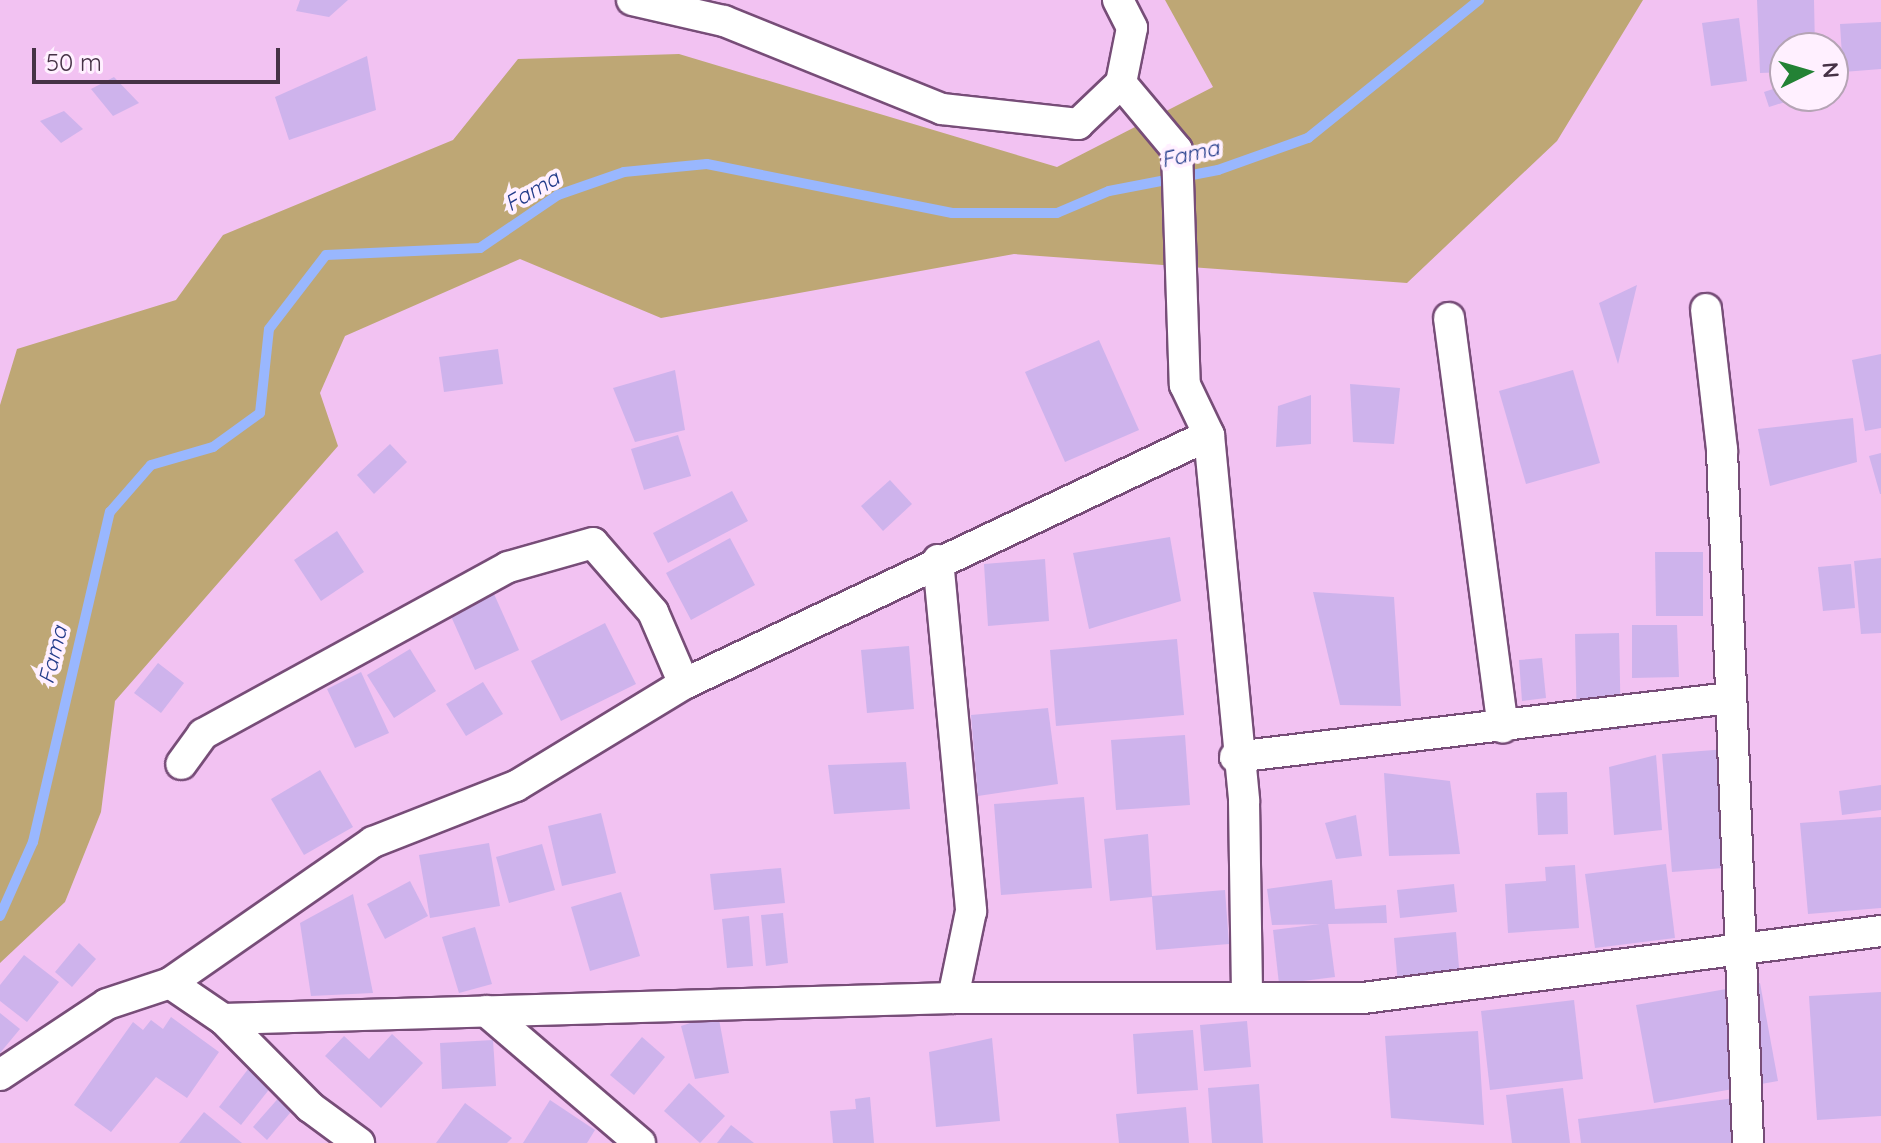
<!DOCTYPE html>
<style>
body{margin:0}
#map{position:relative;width:1881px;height:1143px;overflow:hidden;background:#f2c2f2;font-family:Quicksand,sans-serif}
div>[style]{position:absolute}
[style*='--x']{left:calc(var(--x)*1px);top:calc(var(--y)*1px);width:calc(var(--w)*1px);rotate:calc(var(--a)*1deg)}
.green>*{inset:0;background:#bea775}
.stream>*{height:10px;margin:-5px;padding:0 5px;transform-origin:5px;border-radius:5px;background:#99b7fe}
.building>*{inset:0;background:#ceb3ec}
.roads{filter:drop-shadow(2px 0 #774d78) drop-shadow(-2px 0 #774d78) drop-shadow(0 2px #774d78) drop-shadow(0 -2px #774d78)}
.street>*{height:30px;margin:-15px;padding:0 15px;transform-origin:15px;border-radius:15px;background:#fff}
span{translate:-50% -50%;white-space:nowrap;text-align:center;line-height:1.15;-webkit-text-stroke:8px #fff0ff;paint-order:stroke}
.water-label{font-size:22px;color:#213b8a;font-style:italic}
.north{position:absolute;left:1769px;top:32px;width:80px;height:80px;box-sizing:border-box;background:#fff0ff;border:2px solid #b5a4b5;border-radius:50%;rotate:85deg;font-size:22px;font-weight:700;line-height:32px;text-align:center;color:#463246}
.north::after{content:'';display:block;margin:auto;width:28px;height:36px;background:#238235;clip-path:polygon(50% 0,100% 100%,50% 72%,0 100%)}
.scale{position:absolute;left:32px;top:48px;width:248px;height:36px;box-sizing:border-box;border:4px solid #463246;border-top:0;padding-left:10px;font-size:24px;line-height:28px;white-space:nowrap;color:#463246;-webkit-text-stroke:6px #fff0ff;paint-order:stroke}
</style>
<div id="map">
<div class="green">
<div style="clip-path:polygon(1165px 0,1643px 0,1557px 141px,1407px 283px,1014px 254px,661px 318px,520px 259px,345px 336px,320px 393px,338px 446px,115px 701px,101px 812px,65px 902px,0 963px,0 405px,17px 349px,176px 300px,223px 235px,453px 140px,518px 59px,679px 54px,1057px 167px,1213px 87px)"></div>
</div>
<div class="stream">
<div style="--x:0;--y:916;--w:81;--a:-66"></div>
<div style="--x:33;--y:842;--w:339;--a:-76.9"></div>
<div style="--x:110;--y:512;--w:62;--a:-48.9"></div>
<div style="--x:151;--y:465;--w:65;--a:-16.2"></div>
<div style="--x:213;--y:447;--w:58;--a:-35.9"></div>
<div style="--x:260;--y:413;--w:84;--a:-83.9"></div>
<div style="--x:269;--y:329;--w:93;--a:-52.4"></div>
<div style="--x:326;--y:255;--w:154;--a:-2.6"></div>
<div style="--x:480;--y:248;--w:94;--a:-34.2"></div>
<div style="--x:558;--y:195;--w:70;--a:-19.2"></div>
<div style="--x:624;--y:172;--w:83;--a:-5.5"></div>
<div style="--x:707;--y:164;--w:250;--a:11.3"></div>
<div style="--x:952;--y:213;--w:105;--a:0"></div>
<div style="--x:1057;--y:213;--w:56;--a:-22.9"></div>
<div style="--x:1109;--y:191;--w:111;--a:-10.9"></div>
<div style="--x:1218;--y:170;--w:96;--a:-19.6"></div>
<div style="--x:1308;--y:138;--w:220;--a:-38.9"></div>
</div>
<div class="building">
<div style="clip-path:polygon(300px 0,348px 0,329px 17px,296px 11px)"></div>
<div style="clip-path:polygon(1757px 0,1814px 0,1815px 48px,1785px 48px,1785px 72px,1760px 73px)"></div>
<div style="clip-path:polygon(1739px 18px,1747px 81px,1711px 86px,1702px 23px)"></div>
<div style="clip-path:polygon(1881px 22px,1881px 69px,1843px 72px,1840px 24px)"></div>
<div style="clip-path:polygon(367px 56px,376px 110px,289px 140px,275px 97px)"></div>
<div style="clip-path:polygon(114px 77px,139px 103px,113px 116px,91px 89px)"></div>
<div style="clip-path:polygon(1785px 85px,1785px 96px,1801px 97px,1769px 107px,1764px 92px)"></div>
<div style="clip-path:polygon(64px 111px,83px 129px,61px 143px,40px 121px)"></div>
<div style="clip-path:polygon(1637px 285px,1618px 364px,1599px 303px)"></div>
<div style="clip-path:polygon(1099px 340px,1139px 430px,1065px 462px,1025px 372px)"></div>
<div style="clip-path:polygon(498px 349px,503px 384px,444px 392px,439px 357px)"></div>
<div style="clip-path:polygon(1881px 354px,1881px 428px,1865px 431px,1852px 360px)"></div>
<div style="clip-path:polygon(675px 370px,685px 430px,635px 442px,613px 388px)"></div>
<div style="clip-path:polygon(1573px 370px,1600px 463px,1526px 484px,1499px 391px)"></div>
<div style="clip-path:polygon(1350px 384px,1400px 388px,1394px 444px,1353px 442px)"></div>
<div style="clip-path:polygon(1311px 395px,1311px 444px,1276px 447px,1278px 406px)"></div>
<div style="clip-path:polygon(1853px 418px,1857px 462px,1770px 486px,1758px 429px)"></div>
<div style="clip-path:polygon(678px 435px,691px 476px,644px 490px,631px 449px)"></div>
<div style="clip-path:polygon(390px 444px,407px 462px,374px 494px,357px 475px)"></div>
<div style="clip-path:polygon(1881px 453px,1881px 494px,1880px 494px,1869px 456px)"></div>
<div style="clip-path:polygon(890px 480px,912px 504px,883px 531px,861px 506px)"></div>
<div style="clip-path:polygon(732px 491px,748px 521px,668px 563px,653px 533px)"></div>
<div style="clip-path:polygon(337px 531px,364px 572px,321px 601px,294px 560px)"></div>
<div style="clip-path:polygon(1170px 537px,1181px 601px,1089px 629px,1073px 553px)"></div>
<div style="clip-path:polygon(730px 538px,755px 585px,691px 620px,666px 573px)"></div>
<div style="clip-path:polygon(1655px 552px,1703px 552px,1703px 616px,1656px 616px)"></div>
<div style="clip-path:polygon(1881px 558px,1881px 633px,1861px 634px,1854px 561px)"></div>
<div style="clip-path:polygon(1045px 559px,1049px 621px,988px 626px,984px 564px)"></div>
<div style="clip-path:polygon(1851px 564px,1855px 608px,1823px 611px,1818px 567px)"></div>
<div style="clip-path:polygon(1313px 592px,1394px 597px,1401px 706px,1340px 705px)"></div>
<div style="clip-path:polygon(494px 594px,519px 650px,475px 670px,450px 614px)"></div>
<div style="clip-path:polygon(605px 623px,636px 684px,561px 721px,531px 661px)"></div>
<div style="clip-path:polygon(1632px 625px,1677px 625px,1679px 677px,1632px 678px)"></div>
<div style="clip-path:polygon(1619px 633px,1621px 730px,1577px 730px,1575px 634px)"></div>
<div style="clip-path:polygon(1177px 639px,1184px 715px,1056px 726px,1050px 650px)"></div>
<div style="clip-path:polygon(909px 646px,914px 709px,867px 713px,861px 650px)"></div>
<div style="clip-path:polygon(410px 649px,436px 691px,394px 718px,367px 675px)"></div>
<div style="clip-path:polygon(1542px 658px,1546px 698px,1522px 701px,1519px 660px)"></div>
<div style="clip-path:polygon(158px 663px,184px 683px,161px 713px,134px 693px)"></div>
<div style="clip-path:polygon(361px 672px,389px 733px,355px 748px,327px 689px)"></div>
<div style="clip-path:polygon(483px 682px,503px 714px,466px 736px,446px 704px)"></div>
<div style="clip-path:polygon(1048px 708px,1058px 784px,978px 796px,971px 715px)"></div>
<div style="clip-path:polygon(1185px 735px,1190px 805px,1116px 810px,1111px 740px)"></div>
<div style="clip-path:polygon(1740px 748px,1749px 866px,1672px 872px,1662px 754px)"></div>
<div style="clip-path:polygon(1656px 755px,1662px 830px,1614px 835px,1609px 767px)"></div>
<div style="clip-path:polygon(906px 762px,910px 809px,834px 814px,828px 765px)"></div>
<div style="clip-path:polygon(320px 770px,353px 827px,304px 855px,271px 799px)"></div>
<div style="clip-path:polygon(1384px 773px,1450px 781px,1460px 854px,1389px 856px)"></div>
<div style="clip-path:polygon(1881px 785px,1881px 810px,1842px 815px,1839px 791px)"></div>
<div style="clip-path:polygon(1567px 792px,1568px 834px,1538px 835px,1536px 793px)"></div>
<div style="clip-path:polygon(1084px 797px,1092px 888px,1001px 895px,994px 804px)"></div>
<div style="clip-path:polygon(601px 813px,616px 873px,562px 886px,548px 826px)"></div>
<div style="clip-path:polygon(1356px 815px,1362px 856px,1336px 859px,1325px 823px)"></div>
<div style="clip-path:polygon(1881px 817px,1881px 908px,1808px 914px,1800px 823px)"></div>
<div style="clip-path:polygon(1148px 834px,1152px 896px,1225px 890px,1229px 944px,1156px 950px,1152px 897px,1110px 901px,1104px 839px)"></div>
<div style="clip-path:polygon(489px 843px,500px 906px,430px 918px,419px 855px)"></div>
<div style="clip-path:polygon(542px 844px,555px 890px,509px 903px,496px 857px)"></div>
<div style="clip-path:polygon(1666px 864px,1675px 938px,1595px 948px,1585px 874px)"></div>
<div style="clip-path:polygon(1575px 865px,1579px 928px,1508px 933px,1505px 884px,1546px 881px,1545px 867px)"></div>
<div style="clip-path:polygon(781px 868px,785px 903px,714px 910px,710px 874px)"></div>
<div style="clip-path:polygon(1332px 880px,1335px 909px,1386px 905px,1387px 923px,1272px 925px,1267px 889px)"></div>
<div style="clip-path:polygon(410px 881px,428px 916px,385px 939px,367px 904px)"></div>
<div style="clip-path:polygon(1454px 884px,1457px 912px,1400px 918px,1397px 890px)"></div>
<div style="clip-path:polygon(621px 892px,640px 956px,590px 971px,571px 907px)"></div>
<div style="clip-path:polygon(353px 894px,373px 993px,311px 996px,300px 923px)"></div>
<div style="clip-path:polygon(783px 913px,788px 963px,766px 966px,761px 915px)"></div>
<div style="clip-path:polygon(749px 916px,753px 966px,727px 968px,722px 919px)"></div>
<div style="clip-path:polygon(1328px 923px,1335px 977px,1279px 984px,1273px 930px)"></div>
<div style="clip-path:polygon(475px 927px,492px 984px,459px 993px,442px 937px)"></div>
<div style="clip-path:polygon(1456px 932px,1461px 991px,1399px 997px,1394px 938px)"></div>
<div style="clip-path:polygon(79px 943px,96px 959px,72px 987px,55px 972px)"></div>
<div style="clip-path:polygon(24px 955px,59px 982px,27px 1022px,0 1001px,0 985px)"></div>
<div style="clip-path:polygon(1760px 983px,1778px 1081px,1654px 1103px,1636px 1005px)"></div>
<div style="clip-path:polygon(1881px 992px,1881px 1116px,1817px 1120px,1809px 996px)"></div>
<div style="clip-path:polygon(1574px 1000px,1583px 1079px,1490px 1090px,1481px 1011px)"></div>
<div style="clip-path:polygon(0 1013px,20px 1029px,0 1053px)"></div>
<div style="clip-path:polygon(718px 1014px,729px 1073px,695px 1079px,681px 1026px)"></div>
<div style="clip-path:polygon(171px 1017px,219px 1052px,187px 1098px,156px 1077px,111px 1132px,74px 1105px,133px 1022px,143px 1030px,151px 1020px,163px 1029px)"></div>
<div style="clip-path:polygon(1247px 1021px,1251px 1067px,1204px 1071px,1200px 1025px)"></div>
<div style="clip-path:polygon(1193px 1030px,1198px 1090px,1137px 1094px,1133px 1034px)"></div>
<div style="clip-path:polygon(1478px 1031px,1484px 1125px,1391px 1118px,1385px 1036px)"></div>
<div style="clip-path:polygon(392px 1034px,423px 1063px,381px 1108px,325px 1056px,344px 1036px,369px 1059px)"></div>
<div style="clip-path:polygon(642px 1037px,665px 1057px,634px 1095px,610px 1075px)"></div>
<div style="clip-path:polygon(992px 1038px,1000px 1121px,936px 1127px,929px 1052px)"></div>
<div style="clip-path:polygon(493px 1040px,496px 1086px,442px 1089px,440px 1043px)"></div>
<div style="clip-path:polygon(252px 1064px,275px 1082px,241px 1125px,219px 1107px)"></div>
<div style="clip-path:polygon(689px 1083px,725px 1116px,700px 1143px,664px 1111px)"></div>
<div style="clip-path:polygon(1259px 1084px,1263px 1143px,1212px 1143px,1208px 1088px)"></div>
<div style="clip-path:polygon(1563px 1088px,1570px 1143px,1512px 1143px,1506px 1095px)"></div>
<div style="clip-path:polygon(282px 1094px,296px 1106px,267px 1140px,253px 1127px)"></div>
<div style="clip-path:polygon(1757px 1095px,1763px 1143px,1581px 1143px,1578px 1119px)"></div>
<div style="clip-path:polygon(870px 1097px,874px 1143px,833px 1143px,830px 1111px,856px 1109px,855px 1099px)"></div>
<div style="clip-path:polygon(550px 1100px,595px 1130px,587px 1143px,523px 1143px)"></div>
<div style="clip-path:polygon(465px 1103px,512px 1138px,507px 1143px,436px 1143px)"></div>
<div style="clip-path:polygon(1186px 1107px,1189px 1143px,1119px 1143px,1116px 1114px)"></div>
<div style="clip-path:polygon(204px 1112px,242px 1143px,179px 1143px)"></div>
<div style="clip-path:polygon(731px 1125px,754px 1143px,717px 1143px)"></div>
</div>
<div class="roads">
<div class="street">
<div style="--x:632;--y:0;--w:94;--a:12.9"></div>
<div style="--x:724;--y:21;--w:235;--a:22"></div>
<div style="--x:942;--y:109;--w:137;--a:6.3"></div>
<div style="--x:1078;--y:124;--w:59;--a:-43.6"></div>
<div style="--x:1118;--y:0;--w:31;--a:63"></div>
<div style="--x:1132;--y:28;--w:56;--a:101.3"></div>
<div style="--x:1121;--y:83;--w:87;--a:50.1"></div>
<div style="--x:1177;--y:150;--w:235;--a:88.1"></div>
<div style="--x:1185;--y:385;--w:55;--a:64.4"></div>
<div style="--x:1209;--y:435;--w:368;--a:84.5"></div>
<div style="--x:1244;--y:801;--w:196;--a:89.1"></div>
<div style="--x:1706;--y:309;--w:142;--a:83.5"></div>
<div style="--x:1722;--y:450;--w:693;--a:87.85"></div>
<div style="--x:1449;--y:318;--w:413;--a:82.5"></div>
<div style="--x:938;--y:560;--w:353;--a:84.6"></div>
<div style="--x:971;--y:911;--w:89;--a:101.7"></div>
<div style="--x:684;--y:684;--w:581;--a:-25.37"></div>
<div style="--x:1235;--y:757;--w:498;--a:-6.8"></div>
<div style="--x:170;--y:983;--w:64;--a:34.2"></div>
<div style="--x:223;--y:1019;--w:124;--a:45.3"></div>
<div style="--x:310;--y:1107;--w:61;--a:36.3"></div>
<div style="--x:486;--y:1011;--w:203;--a:40.6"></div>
<div style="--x:223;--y:1019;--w:730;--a:-1.65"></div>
<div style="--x:953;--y:998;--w:410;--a:0"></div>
<div style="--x:1363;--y:998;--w:522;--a:-7.37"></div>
<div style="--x:0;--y:1075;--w:128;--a:-33.6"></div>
<div style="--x:107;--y:1004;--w:66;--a:-18.4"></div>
<div style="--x:170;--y:983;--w:247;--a:-34.8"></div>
<div style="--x:373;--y:842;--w:154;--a:-21.4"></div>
<div style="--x:516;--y:786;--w:197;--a:-31.3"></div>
<div style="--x:684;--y:684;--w:78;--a:-113.3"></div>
<div style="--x:653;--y:612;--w:91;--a:-131"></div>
<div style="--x:593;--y:543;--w:88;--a:164.2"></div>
<div style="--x:508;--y:567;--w:348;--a:151.3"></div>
<div style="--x:203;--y:734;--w:37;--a:126"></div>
</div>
</div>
<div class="water-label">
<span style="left:1190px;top:154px;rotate:-13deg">Fama</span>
<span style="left:532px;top:191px;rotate:-30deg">Fama</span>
<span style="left:53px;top:655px;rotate:-76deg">Fama</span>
</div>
<div class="north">N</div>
<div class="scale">50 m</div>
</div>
